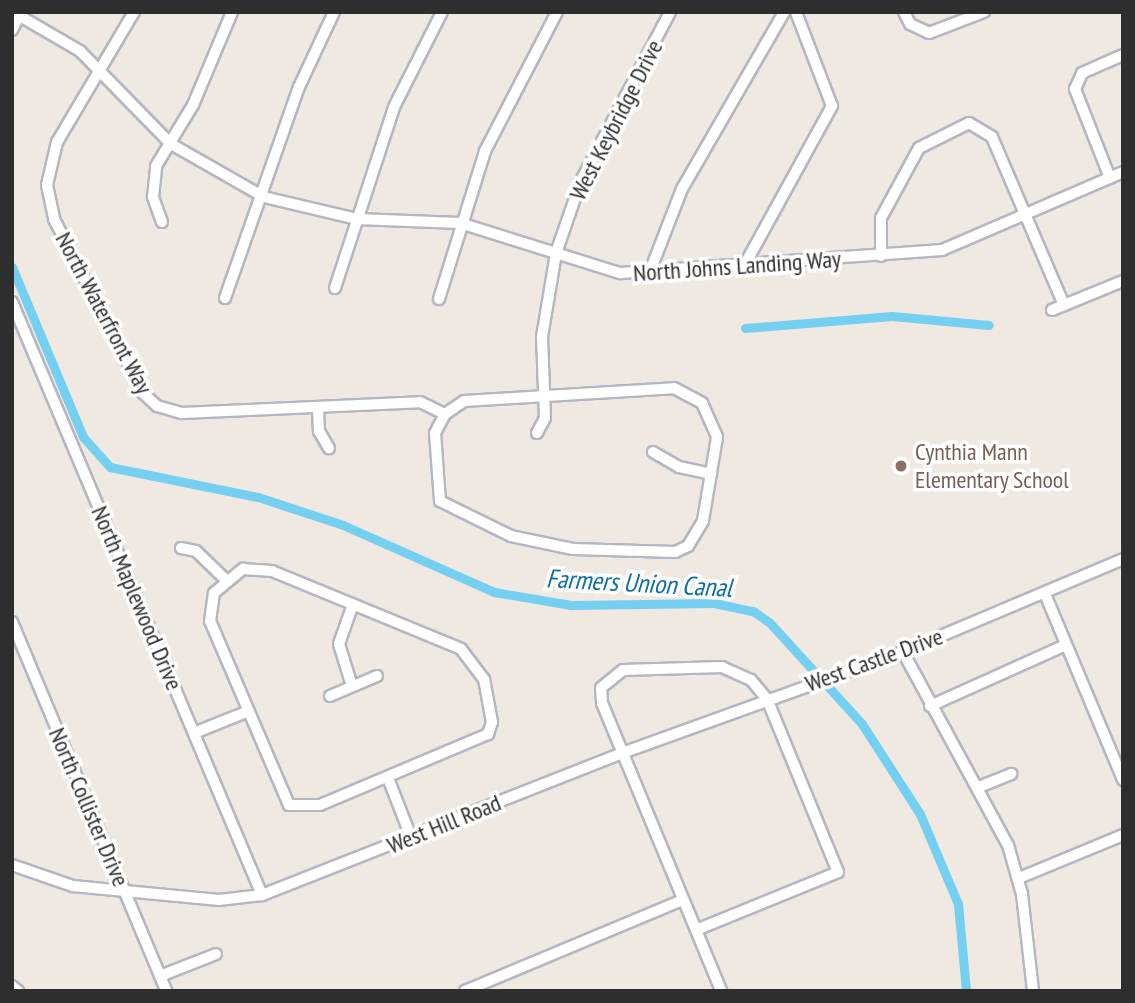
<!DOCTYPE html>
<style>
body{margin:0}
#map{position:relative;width:1135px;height:1003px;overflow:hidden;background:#efe9e1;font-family:"PT Sans Narrow",sans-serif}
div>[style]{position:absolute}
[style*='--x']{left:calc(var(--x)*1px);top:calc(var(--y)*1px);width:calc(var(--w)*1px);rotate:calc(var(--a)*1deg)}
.canal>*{height:9px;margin:-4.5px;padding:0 4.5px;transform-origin:4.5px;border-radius:4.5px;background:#75cff0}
.roads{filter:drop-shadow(2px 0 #b4b7c1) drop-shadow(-2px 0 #b4b7c1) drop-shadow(0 2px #b4b7c1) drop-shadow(0 -2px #b4b7c1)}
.minor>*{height:10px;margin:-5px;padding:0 5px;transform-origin:5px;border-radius:5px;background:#fff}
.dots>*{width:19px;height:19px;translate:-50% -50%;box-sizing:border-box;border:4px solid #fff;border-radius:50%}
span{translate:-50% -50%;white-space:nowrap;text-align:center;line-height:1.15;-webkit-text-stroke:7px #fff;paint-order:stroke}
.street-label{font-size:24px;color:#2e2e2e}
.education-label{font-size:24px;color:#785e54}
.left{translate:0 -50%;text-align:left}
.water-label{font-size:26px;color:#0d6fa3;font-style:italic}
.frame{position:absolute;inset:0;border:14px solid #2e2e2e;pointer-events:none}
</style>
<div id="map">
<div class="canal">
<div style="--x:12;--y:267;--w:184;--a:67.3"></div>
<div style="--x:83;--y:437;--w:40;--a:48"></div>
<div style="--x:110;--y:467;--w:151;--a:11.5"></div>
<div style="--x:258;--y:497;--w:89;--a:18.2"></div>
<div style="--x:343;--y:525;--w:165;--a:23.9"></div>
<div style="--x:494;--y:592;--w:78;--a:9.6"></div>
<div style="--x:571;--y:605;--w:143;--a:-0.8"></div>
<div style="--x:714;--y:603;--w:40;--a:12"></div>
<div style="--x:753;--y:611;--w:19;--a:35"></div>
<div style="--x:769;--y:622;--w:138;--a:47.6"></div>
<div style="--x:862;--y:724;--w:107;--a:57.2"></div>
<div style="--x:920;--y:814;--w:98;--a:67.1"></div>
<div style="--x:958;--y:904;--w:87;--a:84.7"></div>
<div style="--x:745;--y:328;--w:147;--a:-4.7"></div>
<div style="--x:892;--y:316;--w:97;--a:5.3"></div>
</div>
<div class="roads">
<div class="minor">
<div style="--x:13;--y:12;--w:78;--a:30.2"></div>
<div style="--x:80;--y:51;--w:130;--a:45.6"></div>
<div style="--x:171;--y:144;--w:107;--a:29.7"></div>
<div style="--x:264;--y:197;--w:96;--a:13.3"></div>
<div style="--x:357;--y:219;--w:103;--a:2.2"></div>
<div style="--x:460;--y:223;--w:168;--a:17.4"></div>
<div style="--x:620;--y:273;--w:323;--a:-4.1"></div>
<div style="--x:942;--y:250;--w:197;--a:-23.3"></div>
<div style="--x:134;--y:12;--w:151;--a:120.6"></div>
<div style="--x:57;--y:142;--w:44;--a:103.1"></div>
<div style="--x:47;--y:185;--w:35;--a:78"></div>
<div style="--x:54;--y:219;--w:195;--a:62.9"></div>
<div style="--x:143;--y:393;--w:19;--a:43"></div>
<div style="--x:157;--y:406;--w:26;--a:16"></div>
<div style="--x:182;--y:413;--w:238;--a:-2.6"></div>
<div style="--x:420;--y:402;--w:28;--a:26"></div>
<div style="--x:904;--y:12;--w:13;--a:63"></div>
<div style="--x:910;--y:24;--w:21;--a:25"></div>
<div style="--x:929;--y:33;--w:59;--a:-20.9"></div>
<div style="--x:12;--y:30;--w:20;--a:-63"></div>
<div style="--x:1110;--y:178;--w:96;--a:-111.5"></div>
<div style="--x:1075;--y:89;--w:17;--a:-66"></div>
<div style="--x:1082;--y:73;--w:45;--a:-23.7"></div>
<div style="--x:162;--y:222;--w:27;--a:-110"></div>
<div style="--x:153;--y:197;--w:31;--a:-84"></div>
<div style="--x:156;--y:166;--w:71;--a:-58.8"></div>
<div style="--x:193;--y:105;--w:101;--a:-67.2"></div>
<div style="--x:881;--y:256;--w:38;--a:-90"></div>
<div style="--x:881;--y:218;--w:80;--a:-61.5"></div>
<div style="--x:919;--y:148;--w:56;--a:-26.6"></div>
<div style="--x:969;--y:123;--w:27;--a:31"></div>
<div style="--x:992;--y:137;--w:183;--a:66.8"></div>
<div style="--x:744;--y:266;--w:183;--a:-61.2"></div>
<div style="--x:832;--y:106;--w:101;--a:-111"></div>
<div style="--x:649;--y:274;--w:91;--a:-68.8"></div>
<div style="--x:682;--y:189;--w:204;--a:-60"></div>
<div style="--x:335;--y:288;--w:190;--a:-71.9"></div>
<div style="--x:394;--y:107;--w:106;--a:-63.2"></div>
<div style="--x:225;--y:298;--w:224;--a:-70.7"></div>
<div style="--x:299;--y:87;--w:83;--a:-65"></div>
<div style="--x:439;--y:299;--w:155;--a:-72.7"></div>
<div style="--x:485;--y:151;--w:157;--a:-62.6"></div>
<div style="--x:12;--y:302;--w:644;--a:67.14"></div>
<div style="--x:1052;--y:310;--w:77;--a:-22.2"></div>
<div style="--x:674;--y:388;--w:32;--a:28"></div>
<div style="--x:702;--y:403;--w:37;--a:66"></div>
<div style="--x:717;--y:437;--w:85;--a:99.5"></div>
<div style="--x:703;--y:521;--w:29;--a:121"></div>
<div style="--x:688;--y:546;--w:14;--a:155"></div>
<div style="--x:675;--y:552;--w:102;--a:-178.3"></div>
<div style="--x:573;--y:549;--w:63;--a:-168.2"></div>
<div style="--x:511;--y:536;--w:79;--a:-153.8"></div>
<div style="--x:440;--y:501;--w:68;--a:-94.2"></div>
<div style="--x:435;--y:433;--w:21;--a:-62"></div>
<div style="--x:445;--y:414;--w:23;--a:-34"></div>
<div style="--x:464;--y:401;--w:210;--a:-3.5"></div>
<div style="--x:318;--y:407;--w:24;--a:88"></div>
<div style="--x:319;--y:431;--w:20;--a:60"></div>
<div style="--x:537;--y:433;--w:17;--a:-62"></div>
<div style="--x:545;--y:418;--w:81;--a:-92.1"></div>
<div style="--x:542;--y:337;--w:85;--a:-80.5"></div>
<div style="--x:556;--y:253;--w:76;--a:-70.9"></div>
<div style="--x:581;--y:181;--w:191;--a:-62.2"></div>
<div style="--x:653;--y:452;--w:30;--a:30"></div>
<div style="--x:679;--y:467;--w:33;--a:12"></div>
<div style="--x:181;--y:548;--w:15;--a:11"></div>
<div style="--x:196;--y:551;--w:40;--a:44"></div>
<div style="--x:243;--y:569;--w:29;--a:4"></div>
<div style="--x:272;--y:571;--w:204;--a:22.4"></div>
<div style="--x:461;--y:649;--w:38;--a:53"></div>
<div style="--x:484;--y:679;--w:44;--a:79.5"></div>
<div style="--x:492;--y:722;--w:13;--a:108"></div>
<div style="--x:488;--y:734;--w:182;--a:157.1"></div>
<div style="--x:320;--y:805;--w:31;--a:180"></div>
<div style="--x:289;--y:805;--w:200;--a:-113.2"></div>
<div style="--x:210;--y:621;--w:28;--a:-82"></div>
<div style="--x:214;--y:593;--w:38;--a:-40"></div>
<div style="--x:1045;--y:594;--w:202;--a:67.2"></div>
<div style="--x:12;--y:622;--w:400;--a:67.3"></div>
<div style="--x:903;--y:652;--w:220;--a:61.5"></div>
<div style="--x:1008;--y:845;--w:51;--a:74.1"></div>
<div style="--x:1022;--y:894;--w:98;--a:83.5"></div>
<div style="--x:352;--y:686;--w:44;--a:-107.2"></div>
<div style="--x:339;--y:644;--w:42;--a:-70.7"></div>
<div style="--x:330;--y:696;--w:51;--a:-23.1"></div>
<div style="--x:930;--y:706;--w:149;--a:-24.2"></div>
<div style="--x:194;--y:733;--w:56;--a:-22"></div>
<div style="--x:388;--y:778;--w:63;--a:68.7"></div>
<div style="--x:979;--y:787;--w:35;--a:-22"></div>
<div style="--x:12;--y:865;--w:65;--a:19"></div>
<div style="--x:73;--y:886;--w:147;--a:5.5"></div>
<div style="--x:219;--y:900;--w:43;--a:-6.6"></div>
<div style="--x:262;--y:895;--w:387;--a:-21.5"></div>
<div style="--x:622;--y:753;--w:299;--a:-19.8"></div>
<div style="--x:903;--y:652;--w:239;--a:-22.9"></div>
<div style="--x:1019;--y:878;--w:113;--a:-22.5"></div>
<div style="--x:696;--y:930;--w:153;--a:-22.2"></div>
<div style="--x:838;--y:872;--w:187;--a:-112.3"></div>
<div style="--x:767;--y:699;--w:25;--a:-130"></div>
<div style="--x:751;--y:680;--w:32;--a:-156"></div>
<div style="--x:722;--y:667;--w:99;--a:178.3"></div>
<div style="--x:623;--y:670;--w:28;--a:141"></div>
<div style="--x:601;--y:688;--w:15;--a:86"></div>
<div style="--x:602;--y:703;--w:312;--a:67.5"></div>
<div style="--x:160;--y:976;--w:60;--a:-21.4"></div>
<div style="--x:12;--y:986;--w:8;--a:40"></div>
<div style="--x:465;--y:991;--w:236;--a:-22.7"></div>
</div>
</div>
<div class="dots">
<div style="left:901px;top:466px;background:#8d6e63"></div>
</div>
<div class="street-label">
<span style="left:616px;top:120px;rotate:-63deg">West Keybridge Drive</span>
<span style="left:737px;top:266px;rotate:-4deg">North Johns Landing Way</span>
<span style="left:104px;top:313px;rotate:62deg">North Waterfront Way</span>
<span style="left:137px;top:598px;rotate:67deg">North Maplewood Drive</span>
<span style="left:874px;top:660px;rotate:-20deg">West Castle Drive</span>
<span style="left:89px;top:807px;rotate:67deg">North Collister Drive</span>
<span style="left:444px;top:824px;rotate:-22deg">West Hill Road</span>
</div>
<div class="education-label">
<span class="left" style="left:915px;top:466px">Cynthia Mann<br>Elementary School</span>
</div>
<div class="water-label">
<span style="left:639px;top:583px;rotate:3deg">Farmers Union Canal</span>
</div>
<div class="frame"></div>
</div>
